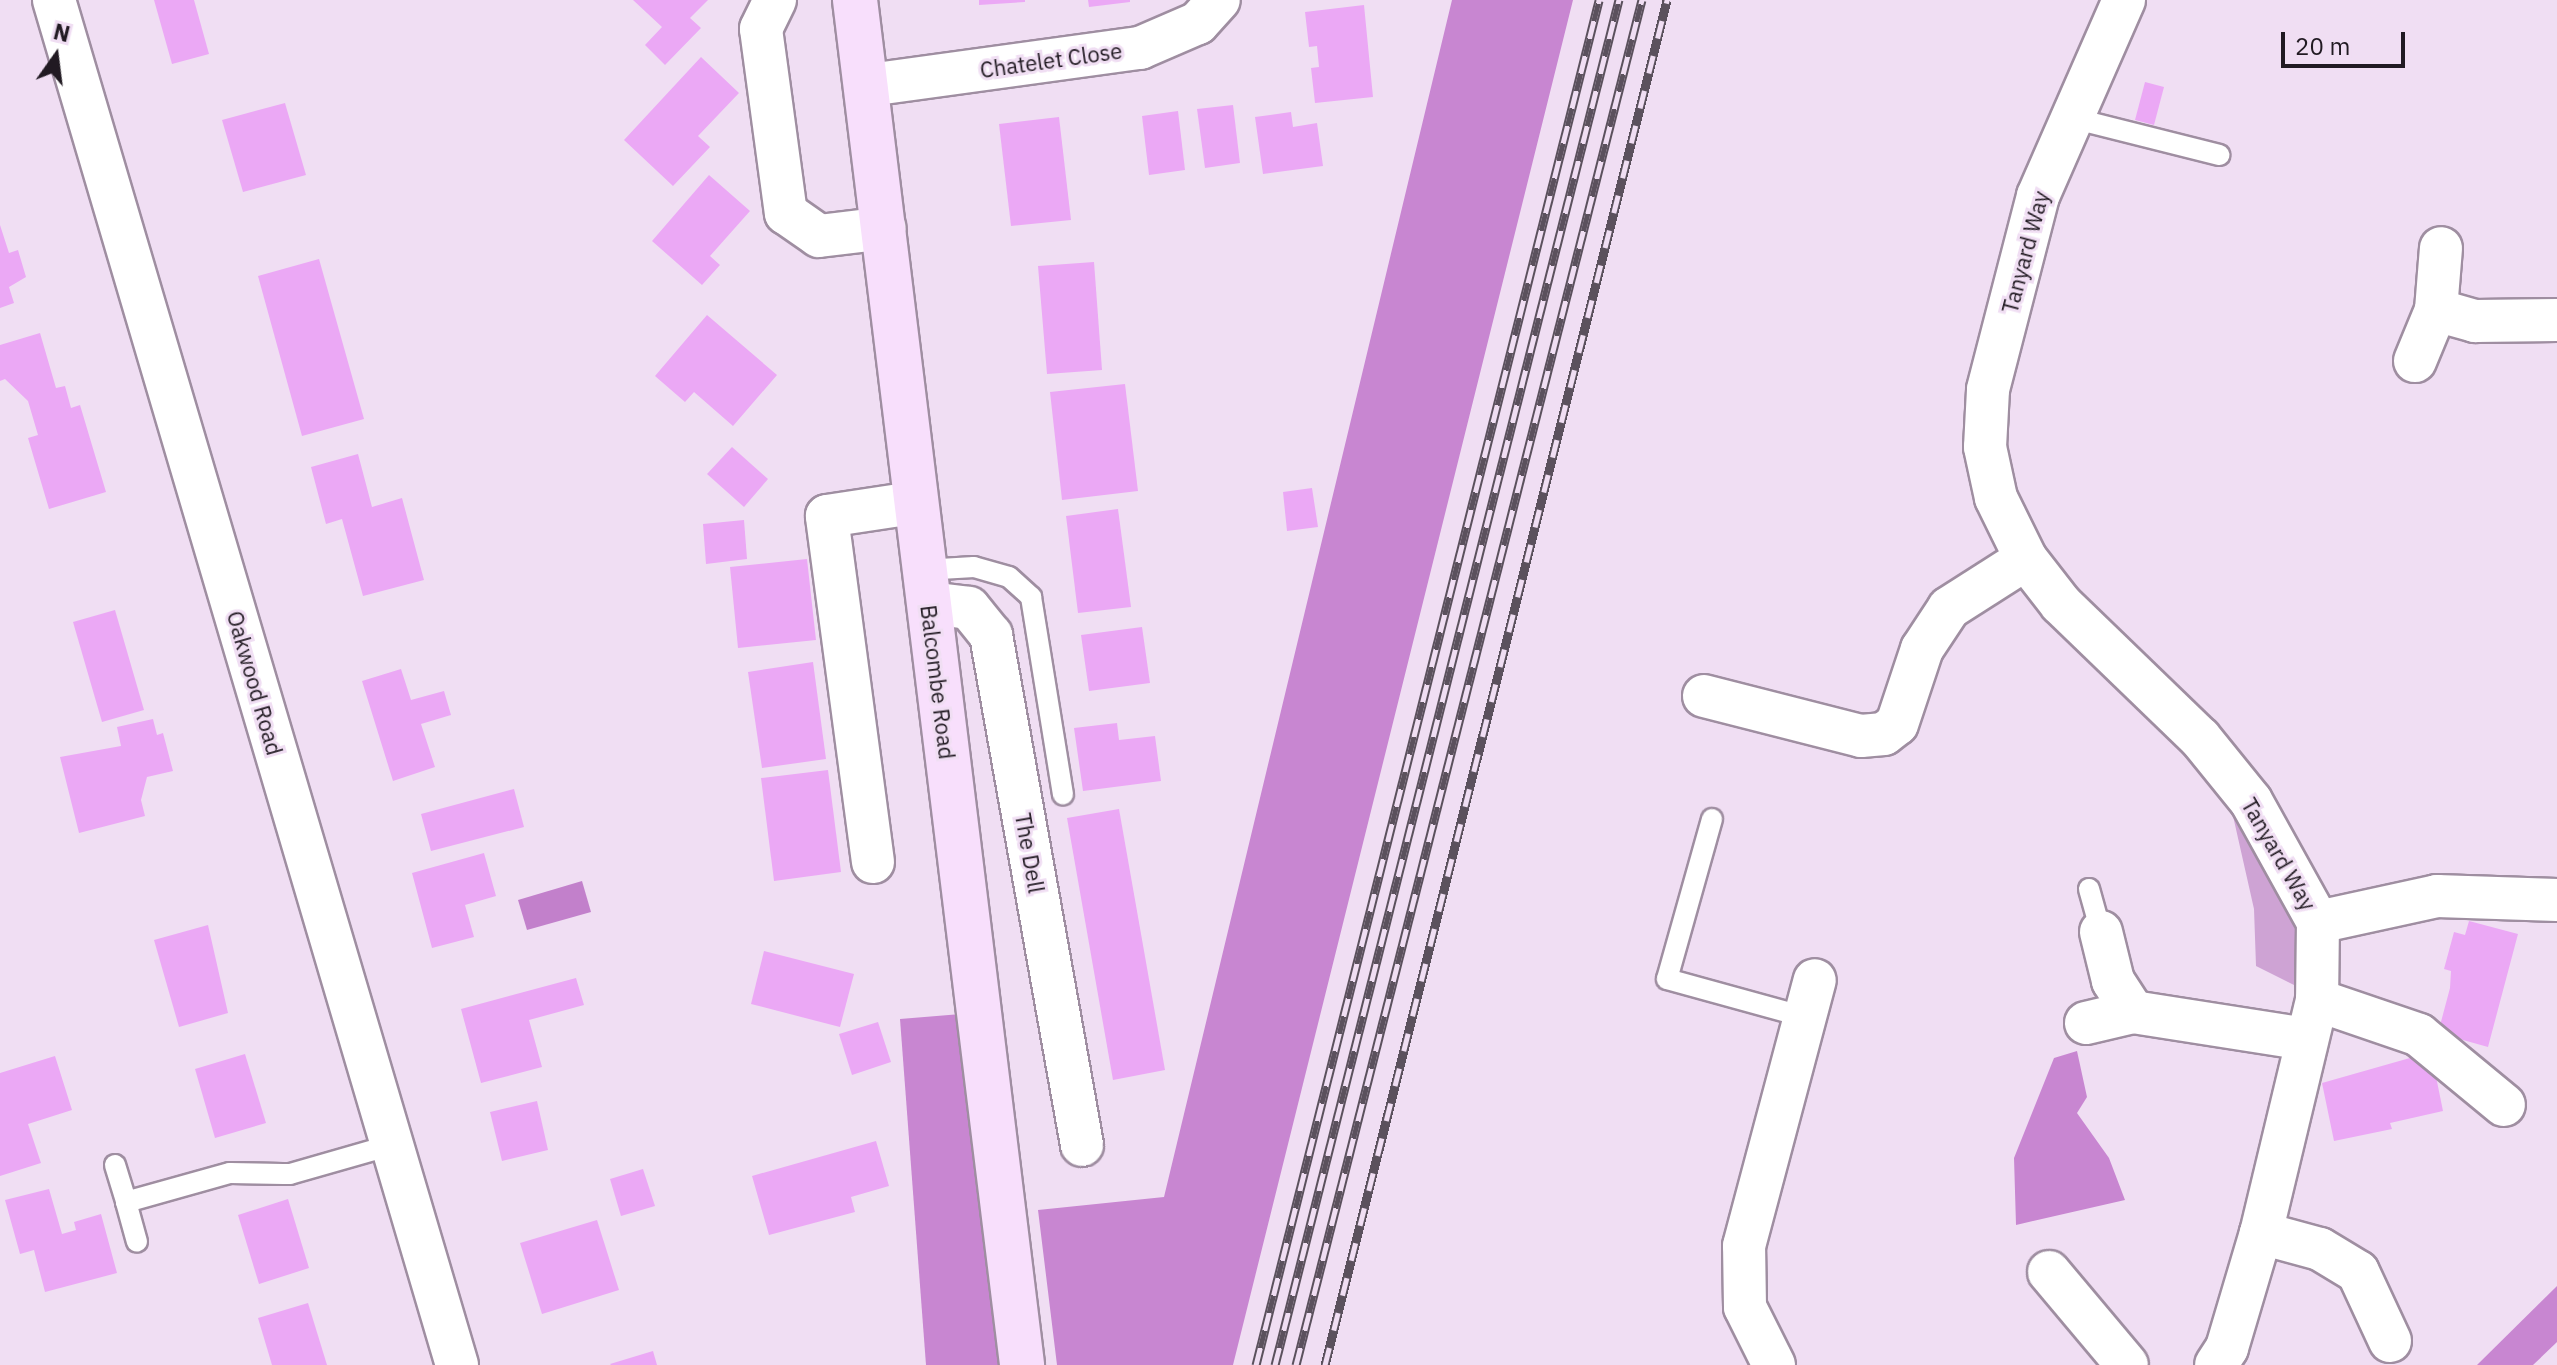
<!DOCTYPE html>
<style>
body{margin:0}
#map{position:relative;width:2557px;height:1365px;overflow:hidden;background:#f0def3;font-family:"IBM Plex Sans",sans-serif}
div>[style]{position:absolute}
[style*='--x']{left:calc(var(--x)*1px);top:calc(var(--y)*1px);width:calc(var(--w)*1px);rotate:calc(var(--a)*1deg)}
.green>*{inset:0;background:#cea3d4}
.forest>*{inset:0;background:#c886d1}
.water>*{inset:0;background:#c280cb}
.building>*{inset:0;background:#eba8f5}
.roads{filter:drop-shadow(2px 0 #9f8ea1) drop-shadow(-2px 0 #9f8ea1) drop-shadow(0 2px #9f8ea1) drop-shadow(0 -2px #9f8ea1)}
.service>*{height:20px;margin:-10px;padding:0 10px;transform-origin:10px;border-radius:10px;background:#fff}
.minor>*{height:42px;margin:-21px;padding:0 21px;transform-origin:21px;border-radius:21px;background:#fff}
.secondary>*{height:44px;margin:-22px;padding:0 22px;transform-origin:22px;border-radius:22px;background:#f8dffc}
.rail>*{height:9px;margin-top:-4.5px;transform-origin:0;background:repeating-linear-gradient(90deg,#f0def3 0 18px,#5b515d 0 36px);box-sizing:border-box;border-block:2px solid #5b515d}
span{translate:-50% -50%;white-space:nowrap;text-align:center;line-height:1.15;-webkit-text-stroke:6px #f0def3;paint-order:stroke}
.street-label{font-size:22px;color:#211a22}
.north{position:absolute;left:16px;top:16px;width:80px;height:80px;-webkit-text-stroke:6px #f0def3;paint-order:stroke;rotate:14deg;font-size:22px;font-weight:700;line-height:32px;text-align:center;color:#211a22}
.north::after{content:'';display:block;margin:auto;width:28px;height:36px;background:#211a22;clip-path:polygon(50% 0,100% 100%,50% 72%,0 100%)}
.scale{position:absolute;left:2281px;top:32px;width:124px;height:36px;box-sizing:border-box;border:4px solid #211a22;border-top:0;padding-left:10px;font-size:24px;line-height:28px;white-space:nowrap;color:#211a22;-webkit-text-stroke:6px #f0def3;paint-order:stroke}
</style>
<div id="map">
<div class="green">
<div style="clip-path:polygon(2231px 807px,2281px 882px,2296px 933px,2296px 986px,2256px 966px,2254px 909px)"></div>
</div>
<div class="forest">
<div style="clip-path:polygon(1452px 0,1573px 0,1233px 1365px,1057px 1365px,1038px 1210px,1164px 1197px)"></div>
<div style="clip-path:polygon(961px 1014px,1001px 1365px,926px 1365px,900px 1019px)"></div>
<div style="clip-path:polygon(2077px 1051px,2087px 1097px,2077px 1113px,2109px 1158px,2125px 1200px,2016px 1225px,2014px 1158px,2054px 1058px)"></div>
<div style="clip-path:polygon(2557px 1286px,2557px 1342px,2533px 1365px,2477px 1365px)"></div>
</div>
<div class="water">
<div style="clip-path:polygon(582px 881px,591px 912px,527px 930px,518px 900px)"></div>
</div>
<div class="building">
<div style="clip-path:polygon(154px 0,194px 0,209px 54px,172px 64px)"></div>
<div style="clip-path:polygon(633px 0,708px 0,690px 18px,701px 28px,665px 65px,645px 45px,662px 27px)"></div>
<div style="clip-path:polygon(979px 0,1025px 0,1025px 2px,979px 5px)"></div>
<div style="clip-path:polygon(1088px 0,1130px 0,1130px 2px,1089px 7px)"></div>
<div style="clip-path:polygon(1364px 5px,1373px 97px,1315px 103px,1311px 68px,1319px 67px,1317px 46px,1309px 47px,1305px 12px)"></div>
<div style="clip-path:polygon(701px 57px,739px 93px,698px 136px,710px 147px,673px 186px,624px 140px)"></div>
<div style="clip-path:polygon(2145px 82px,2164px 87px,2154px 125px,2135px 120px)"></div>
<div style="clip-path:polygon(285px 103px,306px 175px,243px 192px,222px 120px)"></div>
<div style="clip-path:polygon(1233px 105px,1240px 163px,1205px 168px,1197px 109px)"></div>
<div style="clip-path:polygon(1178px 111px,1185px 170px,1149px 175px,1142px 116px)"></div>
<div style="clip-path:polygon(1291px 112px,1293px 127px,1317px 123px,1323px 166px,1263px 174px,1255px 117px)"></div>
<div style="clip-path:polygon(1059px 117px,1071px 220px,1011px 226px,999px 124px)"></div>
<div style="clip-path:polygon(709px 175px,750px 211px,710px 256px,720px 265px,702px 285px,652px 241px)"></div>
<div style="clip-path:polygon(0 225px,9px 253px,18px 250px,26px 277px,9px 287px,14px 303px,0 308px)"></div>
<div style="clip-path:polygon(319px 259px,364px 419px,302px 436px,258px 276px)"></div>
<div style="clip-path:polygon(1094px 262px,1102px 370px,1047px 374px,1038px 266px)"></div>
<div style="clip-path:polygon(707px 315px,777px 375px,733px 426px,694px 392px,685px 402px,655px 376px)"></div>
<div style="clip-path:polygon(40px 333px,56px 388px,65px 386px,71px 408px,80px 405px,106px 492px,49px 509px,28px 438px,38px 435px,28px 401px,5px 379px,0 381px,0 345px)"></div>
<div style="clip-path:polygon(1125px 384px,1138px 491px,1062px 500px,1050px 392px)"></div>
<div style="clip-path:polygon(732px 447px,768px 479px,744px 507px,707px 474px)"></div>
<div style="clip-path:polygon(358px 454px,372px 507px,402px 498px,424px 580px,363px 596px,342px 519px,326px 524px,311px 467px)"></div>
<div style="clip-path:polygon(1312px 488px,1318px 527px,1287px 531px,1283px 492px)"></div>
<div style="clip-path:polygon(1118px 509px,1131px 607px,1078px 613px,1066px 516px)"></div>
<div style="clip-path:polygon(744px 520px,747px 559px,706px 564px,703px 524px)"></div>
<div style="clip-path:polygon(807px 559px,816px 640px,738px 648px,730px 567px)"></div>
<div style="clip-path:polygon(115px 610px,144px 710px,102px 722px,73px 622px)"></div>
<div style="clip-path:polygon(1142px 627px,1150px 683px,1089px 691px,1081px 635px)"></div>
<div style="clip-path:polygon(813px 662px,826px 759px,762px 768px,748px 672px)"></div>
<div style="clip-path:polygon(401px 669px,411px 700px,444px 691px,451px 715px,421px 724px,435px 767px,393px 781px,362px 681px)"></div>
<div style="clip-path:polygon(153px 719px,157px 735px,163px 733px,173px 771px,147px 777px,141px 800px,145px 816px,79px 833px,60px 757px,121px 746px,117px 727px)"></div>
<div style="clip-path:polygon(1117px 723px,1119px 740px,1155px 736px,1161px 781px,1083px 791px,1074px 728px)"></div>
<div style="clip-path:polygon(828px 770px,841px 872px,774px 881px,761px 778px)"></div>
<div style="clip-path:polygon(514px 789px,524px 827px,431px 851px,421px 814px)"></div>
<div style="clip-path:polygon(1119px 809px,1165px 1070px,1113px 1080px,1067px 818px)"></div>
<div style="clip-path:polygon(484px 853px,496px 896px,465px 905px,474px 937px,432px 948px,412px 873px)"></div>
<div style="clip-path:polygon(2469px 921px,2518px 934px,2488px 1047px,2438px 1033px,2450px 988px,2451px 971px,2444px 969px,2454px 932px,2465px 935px)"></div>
<div style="clip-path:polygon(208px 925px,228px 1013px,179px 1027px,154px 940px)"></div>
<div style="clip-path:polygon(764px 951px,854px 974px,840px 1027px,751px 1004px)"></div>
<div style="clip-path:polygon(576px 978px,584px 1005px,529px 1020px,542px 1067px,481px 1083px,461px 1009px)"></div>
<div style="clip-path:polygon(878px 1022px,891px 1062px,852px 1075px,839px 1034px)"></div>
<div style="clip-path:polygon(2431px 1052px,2443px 1111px,2390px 1123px,2392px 1129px,2334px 1141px,2322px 1083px)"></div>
<div style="clip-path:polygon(245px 1054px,266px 1123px,215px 1138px,195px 1069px)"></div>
<div style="clip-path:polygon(55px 1056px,72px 1110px,28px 1124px,41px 1163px,0 1176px,0 1073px)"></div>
<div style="clip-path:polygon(537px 1101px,548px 1150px,502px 1161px,490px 1112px)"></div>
<div style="clip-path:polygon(876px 1141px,889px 1186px,851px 1197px,855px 1212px,769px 1235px,752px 1176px)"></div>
<div style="clip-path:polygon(643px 1169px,655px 1206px,621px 1216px,610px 1179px)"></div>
<div style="clip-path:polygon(49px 1189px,62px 1234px,76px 1230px,74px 1222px,101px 1214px,117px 1273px,45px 1292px,34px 1250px,20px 1254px,5px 1200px)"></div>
<div style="clip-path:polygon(288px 1199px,309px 1268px,259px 1284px,238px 1215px)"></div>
<div style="clip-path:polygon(597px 1220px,619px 1290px,542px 1314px,520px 1243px)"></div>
<div style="clip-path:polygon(308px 1303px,327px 1365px,272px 1365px,258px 1318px)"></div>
<div style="clip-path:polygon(653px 1351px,657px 1365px,611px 1365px,610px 1364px)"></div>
</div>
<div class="roads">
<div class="service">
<div style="--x:2072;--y:118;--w:152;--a:14.1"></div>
<div style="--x:923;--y:570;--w:51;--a:-3.4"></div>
<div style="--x:974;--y:567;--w:36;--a:16"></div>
<div style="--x:1009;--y:577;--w:30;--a:42"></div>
<div style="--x:1031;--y:597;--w:200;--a:80.8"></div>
<div style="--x:1712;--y:819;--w:166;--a:105.7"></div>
<div style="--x:1667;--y:979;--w:143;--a:15.4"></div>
<div style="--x:2089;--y:889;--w:45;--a:74.4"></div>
<div style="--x:115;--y:1165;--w:39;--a:73"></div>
<div style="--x:126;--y:1202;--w:108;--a:-15.6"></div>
<div style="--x:230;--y:1173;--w:60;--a:1"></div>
<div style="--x:290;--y:1174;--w:105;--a:-16"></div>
<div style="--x:126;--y:1202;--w:41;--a:74.6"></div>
</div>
<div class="minor">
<div style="--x:54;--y:0;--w:1423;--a:73.55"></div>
<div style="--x:775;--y:0;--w:32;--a:116"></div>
<div style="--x:761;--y:29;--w:186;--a:82.3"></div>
<div style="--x:786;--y:213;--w:40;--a:34.9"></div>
<div style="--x:819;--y:236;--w:66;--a:-6.9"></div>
<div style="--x:2124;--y:0;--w:214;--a:113.7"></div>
<div style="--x:2038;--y:196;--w:200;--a:104.5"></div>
<div style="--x:1988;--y:390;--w:57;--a:93"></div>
<div style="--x:1985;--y:447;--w:52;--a:77.8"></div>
<div style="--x:1996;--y:498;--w:68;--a:63.8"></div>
<div style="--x:2026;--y:559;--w:57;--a:52.1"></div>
<div style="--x:2061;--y:604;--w:193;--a:44"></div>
<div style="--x:2200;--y:738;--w:81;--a:51"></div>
<div style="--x:2251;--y:801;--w:138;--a:61"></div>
<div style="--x:2318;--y:922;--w:78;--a:90.7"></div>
<div style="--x:2317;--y:1000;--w:240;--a:103.5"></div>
<div style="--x:2261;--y:1233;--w:120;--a:106.5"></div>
<div style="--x:2227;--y:1348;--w:20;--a:123"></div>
<div style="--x:869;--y:85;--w:274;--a:-7.8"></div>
<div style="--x:1140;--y:48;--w:63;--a:-23.3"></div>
<div style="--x:1198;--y:23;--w:31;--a:-48"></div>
<div style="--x:2436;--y:310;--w:41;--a:15.8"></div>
<div style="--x:2475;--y:321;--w:82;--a:-0.7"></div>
<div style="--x:2415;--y:361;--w:55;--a:-67.6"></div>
<div style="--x:2436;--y:310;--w:62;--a:-85.4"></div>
<div style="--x:929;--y:603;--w:40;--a:7.1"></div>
<div style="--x:969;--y:608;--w:35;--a:51"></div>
<div style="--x:991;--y:635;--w:518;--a:79.88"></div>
<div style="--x:1704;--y:696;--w:162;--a:14.3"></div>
<div style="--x:1861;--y:736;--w:23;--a:-5"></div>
<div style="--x:1884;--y:734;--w:16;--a:-38"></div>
<div style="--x:1897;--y:724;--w:79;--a:-71.6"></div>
<div style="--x:1922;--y:649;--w:49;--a:-56.6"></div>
<div style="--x:1949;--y:608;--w:91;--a:-32.5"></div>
<div style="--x:873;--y:862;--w:349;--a:-97.6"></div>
<div style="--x:827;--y:516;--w:87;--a:-8.6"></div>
<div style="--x:2318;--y:922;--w:122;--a:-12.3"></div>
<div style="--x:2437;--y:896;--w:120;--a:1.9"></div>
<div style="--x:2101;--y:932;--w:50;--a:76.2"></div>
<div style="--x:2113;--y:981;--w:37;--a:57"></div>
<div style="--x:2317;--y:1000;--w:108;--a:18.9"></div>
<div style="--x:2419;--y:1035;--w:110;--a:39.5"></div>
<div style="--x:2086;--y:1023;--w:48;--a:-13.2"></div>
<div style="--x:2133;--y:1012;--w:175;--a:8.9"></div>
<div style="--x:2261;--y:1233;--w:61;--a:15.2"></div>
<div style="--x:2320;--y:1249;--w:44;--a:31.2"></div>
<div style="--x:2358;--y:1272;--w:76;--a:65.1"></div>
<div style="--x:2049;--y:1272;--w:121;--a:50"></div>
<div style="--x:1774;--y:1365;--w:65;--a:-116.6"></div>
<div style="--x:1745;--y:1307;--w:61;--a:-90.9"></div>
<div style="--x:1744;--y:1246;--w:275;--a:-75.1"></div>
</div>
<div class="secondary">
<div style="--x:855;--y:0;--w:1375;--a:83.02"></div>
</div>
</div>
<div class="rail">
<div style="--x:1256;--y:1365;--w:1407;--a:-75.89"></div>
<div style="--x:1275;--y:1365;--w:1408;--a:-75.86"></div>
<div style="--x:1296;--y:1365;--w:1408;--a:-75.78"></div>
<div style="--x:1325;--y:1365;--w:1407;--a:-75.93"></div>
</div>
<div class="street-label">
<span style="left:1051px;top:60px;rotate:-8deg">Chatelet Close</span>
<span style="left:2025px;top:252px;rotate:-75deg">Tanyard Way</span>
<span style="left:938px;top:682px;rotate:83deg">Balcombe Road</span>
<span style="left:255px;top:683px;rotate:74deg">Oakwood Road</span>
<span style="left:1030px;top:853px;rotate:80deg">The Dell</span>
<span style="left:2279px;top:854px;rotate:60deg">Tanyard Way</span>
</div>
<div class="north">N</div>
<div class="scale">20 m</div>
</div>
